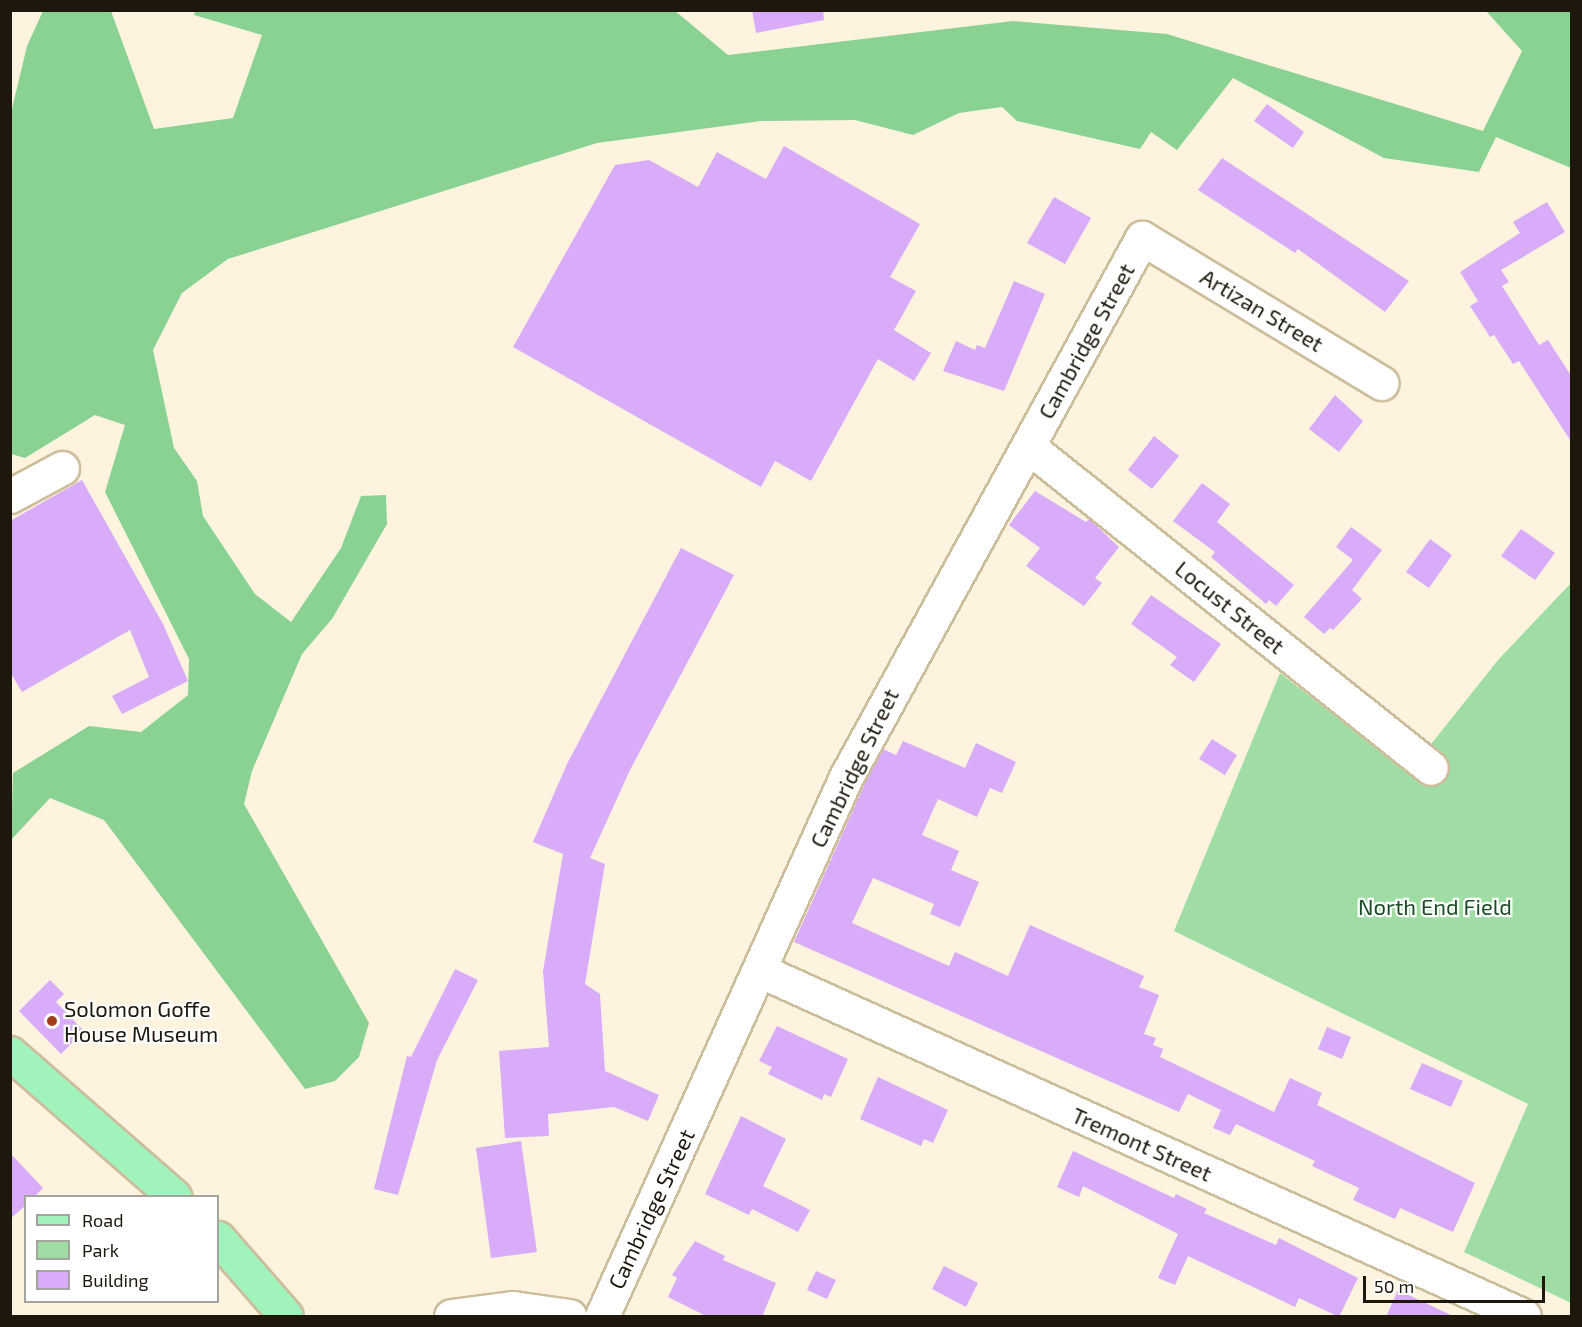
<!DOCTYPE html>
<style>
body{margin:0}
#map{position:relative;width:1582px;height:1327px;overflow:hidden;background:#fdf3de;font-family:"Exo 2",sans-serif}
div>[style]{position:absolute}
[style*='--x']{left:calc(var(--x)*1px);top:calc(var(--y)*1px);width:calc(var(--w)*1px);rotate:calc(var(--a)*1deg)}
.green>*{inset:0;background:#9fdda5}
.forest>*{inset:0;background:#89d292}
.building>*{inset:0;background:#d8acf9}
.roads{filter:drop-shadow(2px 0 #ccbd9b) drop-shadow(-2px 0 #ccbd9b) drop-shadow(0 2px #ccbd9b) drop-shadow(0 -2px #ccbd9b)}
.minor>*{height:33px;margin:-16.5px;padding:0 16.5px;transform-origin:16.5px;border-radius:16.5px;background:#fff}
.major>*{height:33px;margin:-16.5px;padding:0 16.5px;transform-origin:16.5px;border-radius:16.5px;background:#a0f3bd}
.dots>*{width:16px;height:16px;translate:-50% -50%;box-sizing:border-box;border:3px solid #fff;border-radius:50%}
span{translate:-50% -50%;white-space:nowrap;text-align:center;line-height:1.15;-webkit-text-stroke:4.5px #fff;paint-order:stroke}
.street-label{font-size:22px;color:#1d180b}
.park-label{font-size:22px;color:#1a4d24}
.poi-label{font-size:22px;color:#1d180b}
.left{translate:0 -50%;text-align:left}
.frame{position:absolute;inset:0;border:12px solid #1d180b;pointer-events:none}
.legend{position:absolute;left:24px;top:1195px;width:195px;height:108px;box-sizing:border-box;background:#fff;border:2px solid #a5a39d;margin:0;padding:8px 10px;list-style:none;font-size:18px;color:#1d180b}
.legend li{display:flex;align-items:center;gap:12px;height:30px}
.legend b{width:30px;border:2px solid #a5a39d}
.scale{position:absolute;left:1363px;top:1276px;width:182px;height:27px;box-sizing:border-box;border:3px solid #1d180b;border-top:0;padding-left:8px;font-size:18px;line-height:21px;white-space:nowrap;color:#1d180b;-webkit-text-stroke:4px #fff;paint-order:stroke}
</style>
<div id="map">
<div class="green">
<div style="clip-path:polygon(1571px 583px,1571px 1303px,1464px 1252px,1528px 1104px,1174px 931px,1280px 673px,1408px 773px,1498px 660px)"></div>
</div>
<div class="forest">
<div style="clip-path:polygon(674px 10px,728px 55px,1013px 21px,1167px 34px,1483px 131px,1522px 51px,1486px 11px,1571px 11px,1571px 168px,1496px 137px,1479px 172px,1384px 158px,1233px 78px,1177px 150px,1151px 132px,1140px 149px,1017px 121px,1002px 107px,959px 113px,913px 135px,855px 120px,761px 121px,597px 143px,228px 259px,182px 293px,153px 350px,174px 448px,197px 481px,203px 516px,255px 594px,291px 622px,341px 548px,361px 496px,386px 495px,387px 524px,332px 619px,302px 654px,252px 771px,244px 804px,369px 1023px,359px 1057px,335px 1081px,305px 1089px,104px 820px,50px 798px,11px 840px,13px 773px,89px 726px,141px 732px,188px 695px,189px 659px,105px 492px,125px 425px,95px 415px,25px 458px,11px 454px,10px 117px,27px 46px,43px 11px,111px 11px,154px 129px,233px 118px,262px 35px,194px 15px,195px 11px)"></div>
</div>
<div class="building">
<div style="clip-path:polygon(752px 10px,823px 10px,824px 20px,756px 33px)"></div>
<div style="clip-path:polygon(1267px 104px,1304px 132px,1293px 148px,1254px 121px)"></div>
<div style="clip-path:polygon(784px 146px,920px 224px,890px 277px,916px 291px,894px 330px,931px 353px,914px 381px,878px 359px,811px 481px,775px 461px,761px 487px,513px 347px,615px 165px,649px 160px,698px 187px,717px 152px,766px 179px)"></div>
<div style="clip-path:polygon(1222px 158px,1409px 281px,1385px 312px,1298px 249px,1295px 253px,1198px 190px)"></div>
<div style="clip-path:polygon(1054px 197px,1091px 218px,1065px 264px,1027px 243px)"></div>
<div style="clip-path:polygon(1547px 202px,1565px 232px,1501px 270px,1509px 282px,1502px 286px,1539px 345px,1548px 340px,1572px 377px,1572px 443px,1519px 361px,1513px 364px,1494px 335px,1490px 337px,1470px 306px,1478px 301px,1460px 272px,1520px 233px,1513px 222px)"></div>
<div style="clip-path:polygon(1014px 281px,1045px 294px,1004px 391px,943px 371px,956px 341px,975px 350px,977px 345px,985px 348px)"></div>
<div style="clip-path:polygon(1335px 395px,1363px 421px,1339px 452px,1309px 429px)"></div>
<div style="clip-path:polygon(1154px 436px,1179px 456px,1152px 489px,1128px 470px)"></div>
<div style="clip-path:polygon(82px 480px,163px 624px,188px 681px,122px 714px,112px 696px,149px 677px,130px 630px,22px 692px,10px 672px,10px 521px)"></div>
<div style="clip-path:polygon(1202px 483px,1230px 504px,1217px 522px,1294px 585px,1276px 606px,1269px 600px,1266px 604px,1211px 557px,1215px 552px,1173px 521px)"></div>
<div style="clip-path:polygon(1035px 491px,1086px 522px,1089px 519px,1119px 547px,1095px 578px,1102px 583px,1084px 606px,1026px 566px,1040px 548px,1009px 525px)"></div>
<div style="clip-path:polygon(1351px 527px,1382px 550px,1352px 590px,1362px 599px,1333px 630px,1330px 628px,1324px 634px,1304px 617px,1353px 560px,1336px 547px)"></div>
<div style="clip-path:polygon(1521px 529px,1555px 553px,1535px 580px,1501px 556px)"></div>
<div style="clip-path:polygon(1430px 539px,1452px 555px,1429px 588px,1406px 572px)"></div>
<div style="clip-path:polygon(681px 548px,734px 575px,630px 770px,590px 858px,605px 864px,585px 984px,600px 994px,605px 1071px,659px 1095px,648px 1121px,614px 1107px,548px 1114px,549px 1136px,505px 1138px,499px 1051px,549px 1047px,543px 971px,563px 854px,533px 842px,567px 764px)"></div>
<div style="clip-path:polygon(1151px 595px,1221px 644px,1194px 682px,1170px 665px,1177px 657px,1131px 624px)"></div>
<div style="clip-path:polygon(1212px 739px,1237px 755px,1225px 775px,1199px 759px)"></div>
<div style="clip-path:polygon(903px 741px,965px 768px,976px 743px,1016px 762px,1002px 793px,990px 788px,977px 817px,938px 799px,922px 835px,959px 851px,951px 870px,979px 882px,960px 927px,930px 914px,934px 904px,873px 878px,852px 923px,949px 966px,955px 952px,1008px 976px,1030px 925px,1144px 976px,1139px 987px,1159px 995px,1144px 1034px,1156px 1038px,1153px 1045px,1163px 1049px,1160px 1057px,1274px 1112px,1290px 1078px,1322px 1093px,1317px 1105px,1475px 1183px,1453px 1232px,1400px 1208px,1395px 1219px,1353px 1200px,1359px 1188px,1312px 1166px,1315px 1161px,1236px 1124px,1230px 1135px,1213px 1128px,1221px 1110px,1188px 1094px,1179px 1112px,794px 942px,872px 768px,883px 749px,896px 755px)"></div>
<div style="clip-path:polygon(455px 969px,478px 980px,437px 1060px,398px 1195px,374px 1189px,407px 1056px,411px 1057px)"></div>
<div style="clip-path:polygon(50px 980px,64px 994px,56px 1002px,84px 1031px,61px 1054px,19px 1011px)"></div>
<div style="clip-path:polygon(777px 1026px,848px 1059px,831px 1097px,824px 1094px,822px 1100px,768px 1074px,772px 1067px,759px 1061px)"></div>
<div style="clip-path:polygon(1327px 1027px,1351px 1037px,1342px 1059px,1318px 1049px)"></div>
<div style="clip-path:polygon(1422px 1063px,1463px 1081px,1451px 1107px,1410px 1089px)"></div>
<div style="clip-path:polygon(878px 1077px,948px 1110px,933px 1143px,924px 1139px,921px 1146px,860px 1119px)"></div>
<div style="clip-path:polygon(741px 1116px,786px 1139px,763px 1186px,810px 1210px,798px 1232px,752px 1209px,749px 1215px,705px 1194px)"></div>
<div style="clip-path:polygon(521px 1141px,537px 1252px,491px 1258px,476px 1148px)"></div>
<div style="clip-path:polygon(1073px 1151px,1174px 1198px,1176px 1194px,1207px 1209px,1204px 1213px,1276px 1245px,1279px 1238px,1358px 1278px,1339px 1317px,1299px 1298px,1295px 1307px,1188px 1256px,1175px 1285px,1158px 1278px,1178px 1234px,1083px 1186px,1079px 1197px,1057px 1187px)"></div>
<div style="clip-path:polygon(10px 1153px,43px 1188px,34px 1197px,26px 1197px,26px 1205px,10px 1219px)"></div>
<div style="clip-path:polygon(695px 1241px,725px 1256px,723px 1260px,776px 1283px,762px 1317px,708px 1317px,668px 1297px,677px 1278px,672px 1275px)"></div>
<div style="clip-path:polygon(944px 1266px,978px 1283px,966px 1307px,932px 1289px)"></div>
<div style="clip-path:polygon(816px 1271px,836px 1280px,827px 1299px,807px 1290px)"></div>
<div style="clip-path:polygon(1398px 1290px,1455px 1317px,1386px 1317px)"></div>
</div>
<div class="roads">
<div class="minor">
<div style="--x:1029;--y:447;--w:514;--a:38.61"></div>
<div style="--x:10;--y:496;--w:59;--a:-28.3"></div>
<div style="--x:761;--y:971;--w:837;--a:24.33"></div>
<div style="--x:451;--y:1316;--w:63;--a:-7.4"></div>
<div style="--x:513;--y:1308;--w:57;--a:8.1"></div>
<div style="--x:602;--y:1316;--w:592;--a:-65.64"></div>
<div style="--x:846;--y:777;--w:615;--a:-61.23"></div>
<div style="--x:1142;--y:238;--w:280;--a:31.2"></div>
</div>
<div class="major">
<div style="--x:10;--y:1053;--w:218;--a:41.1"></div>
<div style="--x:218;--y:1238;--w:103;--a:48.9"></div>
</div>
</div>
<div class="dots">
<div style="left:52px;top:1021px;background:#a23b19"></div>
</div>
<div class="street-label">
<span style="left:1262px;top:310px;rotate:31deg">Artizan Street</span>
<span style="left:1086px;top:341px;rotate:-61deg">Cambridge Street</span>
<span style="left:1230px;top:607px;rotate:39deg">Locust Street</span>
<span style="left:854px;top:768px;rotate:-64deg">Cambridge Street</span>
<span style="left:1142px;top:1144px;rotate:24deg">Tremont Street</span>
<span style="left:651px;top:1209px;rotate:-65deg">Cambridge Street</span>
</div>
<div class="park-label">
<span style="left:1435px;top:907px">North End Field</span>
</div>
<div class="poi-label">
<span class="left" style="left:64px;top:1021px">Solomon Goffe<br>House Museum</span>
</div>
<div class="frame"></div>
<ul class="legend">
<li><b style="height:8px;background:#a0f3bd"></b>Road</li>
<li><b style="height:16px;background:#9fdda5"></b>Park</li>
<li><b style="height:16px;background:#d8acf9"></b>Building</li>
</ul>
<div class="scale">50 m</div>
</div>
